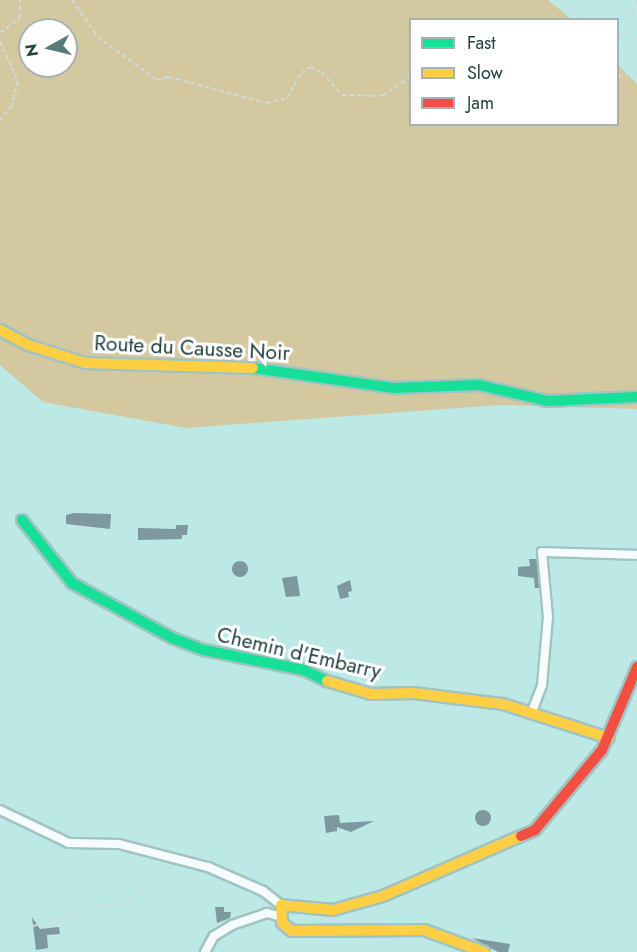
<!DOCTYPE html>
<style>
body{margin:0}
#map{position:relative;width:637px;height:952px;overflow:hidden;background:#bce8e5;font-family:Jost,sans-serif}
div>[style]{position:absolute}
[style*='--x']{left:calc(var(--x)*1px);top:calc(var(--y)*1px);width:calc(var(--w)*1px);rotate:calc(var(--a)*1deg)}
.green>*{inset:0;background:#d4c8a1}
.building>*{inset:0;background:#7d989f}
.round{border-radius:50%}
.path>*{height:1.5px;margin-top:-0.75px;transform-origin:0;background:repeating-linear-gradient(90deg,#cedbdb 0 4.5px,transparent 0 7.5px)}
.roads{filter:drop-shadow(2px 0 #a1c4c2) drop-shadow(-2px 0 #a1c4c2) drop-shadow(0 2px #a1c4c2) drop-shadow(0 -2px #a1c4c2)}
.street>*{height:8px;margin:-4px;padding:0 4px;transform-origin:4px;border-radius:4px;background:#f5fcfb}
.fast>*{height:10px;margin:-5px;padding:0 5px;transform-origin:5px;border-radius:5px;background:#16e098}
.slow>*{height:10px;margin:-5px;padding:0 5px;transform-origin:5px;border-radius:5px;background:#ffcf43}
.jam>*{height:10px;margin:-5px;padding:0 5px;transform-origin:5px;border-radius:5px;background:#f24e42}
span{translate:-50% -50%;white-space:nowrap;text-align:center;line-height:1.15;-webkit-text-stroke:6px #fff;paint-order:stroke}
.street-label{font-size:21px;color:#20413e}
.legend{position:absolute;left:409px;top:18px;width:210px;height:108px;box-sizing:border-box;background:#fff;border:2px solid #a6b3b2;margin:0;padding:8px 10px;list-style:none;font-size:18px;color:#20413e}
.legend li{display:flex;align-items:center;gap:12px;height:30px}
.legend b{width:30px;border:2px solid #a6b3b2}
.north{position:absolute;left:18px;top:18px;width:60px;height:60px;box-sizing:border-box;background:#fff;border:2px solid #a6b3b2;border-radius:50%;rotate:262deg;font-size:16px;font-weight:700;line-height:24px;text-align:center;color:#20413e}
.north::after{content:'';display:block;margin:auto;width:21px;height:27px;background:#577b78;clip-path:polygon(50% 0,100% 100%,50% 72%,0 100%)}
</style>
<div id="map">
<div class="green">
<div style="clip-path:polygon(evenodd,0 0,548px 0,571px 19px,410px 20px,410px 124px,618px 124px,618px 65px,637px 84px,637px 409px,499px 405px,186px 428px,43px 402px,0 365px,0 0,30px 30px,66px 30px,66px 66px,30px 66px,30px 30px)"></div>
</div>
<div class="building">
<div style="clip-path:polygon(74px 513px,111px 514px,110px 529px,66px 524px,66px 515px)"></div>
<div style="clip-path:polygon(176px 525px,188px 525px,187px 535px,182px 535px,182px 539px,138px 540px,138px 528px,176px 529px)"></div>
<div style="clip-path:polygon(529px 559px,537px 559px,539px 588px,535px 588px,534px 578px,518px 576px,518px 567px,530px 566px)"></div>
<div class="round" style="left:232px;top:561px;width:16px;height:16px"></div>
<div style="clip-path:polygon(297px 576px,300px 596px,286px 597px,282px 578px)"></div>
<div style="clip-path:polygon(350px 580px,352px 591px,348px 592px,349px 597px,340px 599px,337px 586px)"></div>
<div class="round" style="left:475px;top:810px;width:16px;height:16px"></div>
<div style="clip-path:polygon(339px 815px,340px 823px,374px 821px,351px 832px,337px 827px,337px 831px,326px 833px,324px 816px)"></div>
<div style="clip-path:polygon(215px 907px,224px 907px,224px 912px,231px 912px,230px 918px,217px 923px)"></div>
<div style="clip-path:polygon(32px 917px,40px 929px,59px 927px,60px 934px,47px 935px,48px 948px,36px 950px)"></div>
<div style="clip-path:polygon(472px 938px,510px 944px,508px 952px,498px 952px)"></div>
</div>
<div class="path">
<div style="--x:72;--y:0;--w:45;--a:54.9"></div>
<div style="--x:98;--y:37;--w:73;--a:36.1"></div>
<div style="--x:157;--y:80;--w:12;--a:-14"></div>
<div style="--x:169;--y:77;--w:100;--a:15"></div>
<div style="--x:266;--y:103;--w:22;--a:-13"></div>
<div style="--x:287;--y:98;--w:29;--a:-61"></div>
<div style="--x:301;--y:73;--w:11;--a:-34"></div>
<div style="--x:310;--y:67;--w:13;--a:23"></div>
<div style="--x:322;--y:72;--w:30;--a:49"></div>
<div style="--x:342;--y:95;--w:40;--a:1.4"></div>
<div style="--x:382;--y:96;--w:34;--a:-34"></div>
<div style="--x:562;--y:0;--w:28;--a:46"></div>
<div style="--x:636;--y:0;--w:34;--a:105"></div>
<div style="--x:627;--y:33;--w:16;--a:52"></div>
<div style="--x:0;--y:33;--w:24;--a:-38"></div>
<div style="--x:19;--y:18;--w:18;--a:-87"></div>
<div style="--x:618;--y:33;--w:8;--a:0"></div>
<div style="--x:0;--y:41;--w:44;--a:65.8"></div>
<div style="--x:18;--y:81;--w:26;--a:103"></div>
<div style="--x:12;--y:106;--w:19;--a:129"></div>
<div style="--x:618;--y:76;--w:19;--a:-12"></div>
<div style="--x:563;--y:812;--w:62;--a:-23.7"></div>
<div style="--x:620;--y:787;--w:21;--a:35"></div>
<div style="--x:4;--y:952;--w:10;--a:-84"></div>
<div style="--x:5;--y:942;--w:32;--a:-30"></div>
<div style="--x:33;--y:926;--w:104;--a:-15.6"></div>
<div style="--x:133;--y:898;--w:52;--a:-38"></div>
</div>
<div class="roads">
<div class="street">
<div style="--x:531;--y:714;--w:31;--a:-69"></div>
<div style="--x:542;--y:685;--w:68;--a:-85"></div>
<div style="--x:548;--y:617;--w:65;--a:-95.3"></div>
<div style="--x:542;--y:552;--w:95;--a:1.8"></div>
<div style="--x:0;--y:810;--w:76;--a:25.6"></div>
<div style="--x:69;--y:843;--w:50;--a:1.1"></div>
<div style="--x:119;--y:844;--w:92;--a:14.5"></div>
<div style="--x:208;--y:867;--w:60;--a:23.6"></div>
<div style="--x:263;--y:891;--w:23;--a:38"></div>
<div style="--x:205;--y:952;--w:18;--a:-61"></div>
<div style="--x:214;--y:936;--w:21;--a:-31"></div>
<div style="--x:232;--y:925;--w:37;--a:-19"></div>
<div style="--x:267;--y:913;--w:16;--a:15"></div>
</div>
<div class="fast">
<div style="--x:253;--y:368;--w:141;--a:8.1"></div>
<div style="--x:393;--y:388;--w:86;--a:-2"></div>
<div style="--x:479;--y:385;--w:70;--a:13.2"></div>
<div style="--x:547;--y:401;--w:90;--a:-2.5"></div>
<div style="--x:22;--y:520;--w:80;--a:51.6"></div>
<div style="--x:72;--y:583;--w:114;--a:28.8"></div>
<div style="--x:172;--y:638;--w:34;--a:21"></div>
<div style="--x:204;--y:650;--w:102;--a:11.3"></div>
<div style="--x:304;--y:670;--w:25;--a:26"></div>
</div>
<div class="slow">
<div style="--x:0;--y:330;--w:32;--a:28"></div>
<div style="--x:28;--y:345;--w:60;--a:17.5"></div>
<div style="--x:85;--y:363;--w:168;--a:1.7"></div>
<div style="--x:327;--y:681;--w:46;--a:16.5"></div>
<div style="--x:371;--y:694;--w:42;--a:-1.4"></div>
<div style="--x:413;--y:693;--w:91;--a:7"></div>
<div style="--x:503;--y:704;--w:111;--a:17.8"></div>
<div style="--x:484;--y:952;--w:64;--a:-159.9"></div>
<div style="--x:424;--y:930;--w:132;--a:179.6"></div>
<div style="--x:292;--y:931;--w:13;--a:-141"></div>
<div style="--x:282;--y:923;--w:18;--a:-93"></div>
<div style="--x:281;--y:905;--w:52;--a:5.5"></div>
<div style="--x:333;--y:910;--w:52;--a:-15.6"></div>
<div style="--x:383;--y:896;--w:150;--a:-23.5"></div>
</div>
<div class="jam">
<div style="--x:521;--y:836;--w:15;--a:-23"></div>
<div style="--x:535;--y:830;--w:104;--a:-50.1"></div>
<div style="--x:602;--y:750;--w:90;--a:-67.1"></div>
</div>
</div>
<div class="street-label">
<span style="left:192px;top:348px;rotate:3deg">Route du Causse Noir</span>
<span style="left:299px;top:653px;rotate:13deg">Chemin d'Embarry</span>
</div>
<ul class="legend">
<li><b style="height:8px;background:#16e098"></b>Fast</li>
<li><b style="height:8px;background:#ffcf43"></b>Slow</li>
<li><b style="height:8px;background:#f24e42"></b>Jam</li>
</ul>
<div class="north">N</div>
</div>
